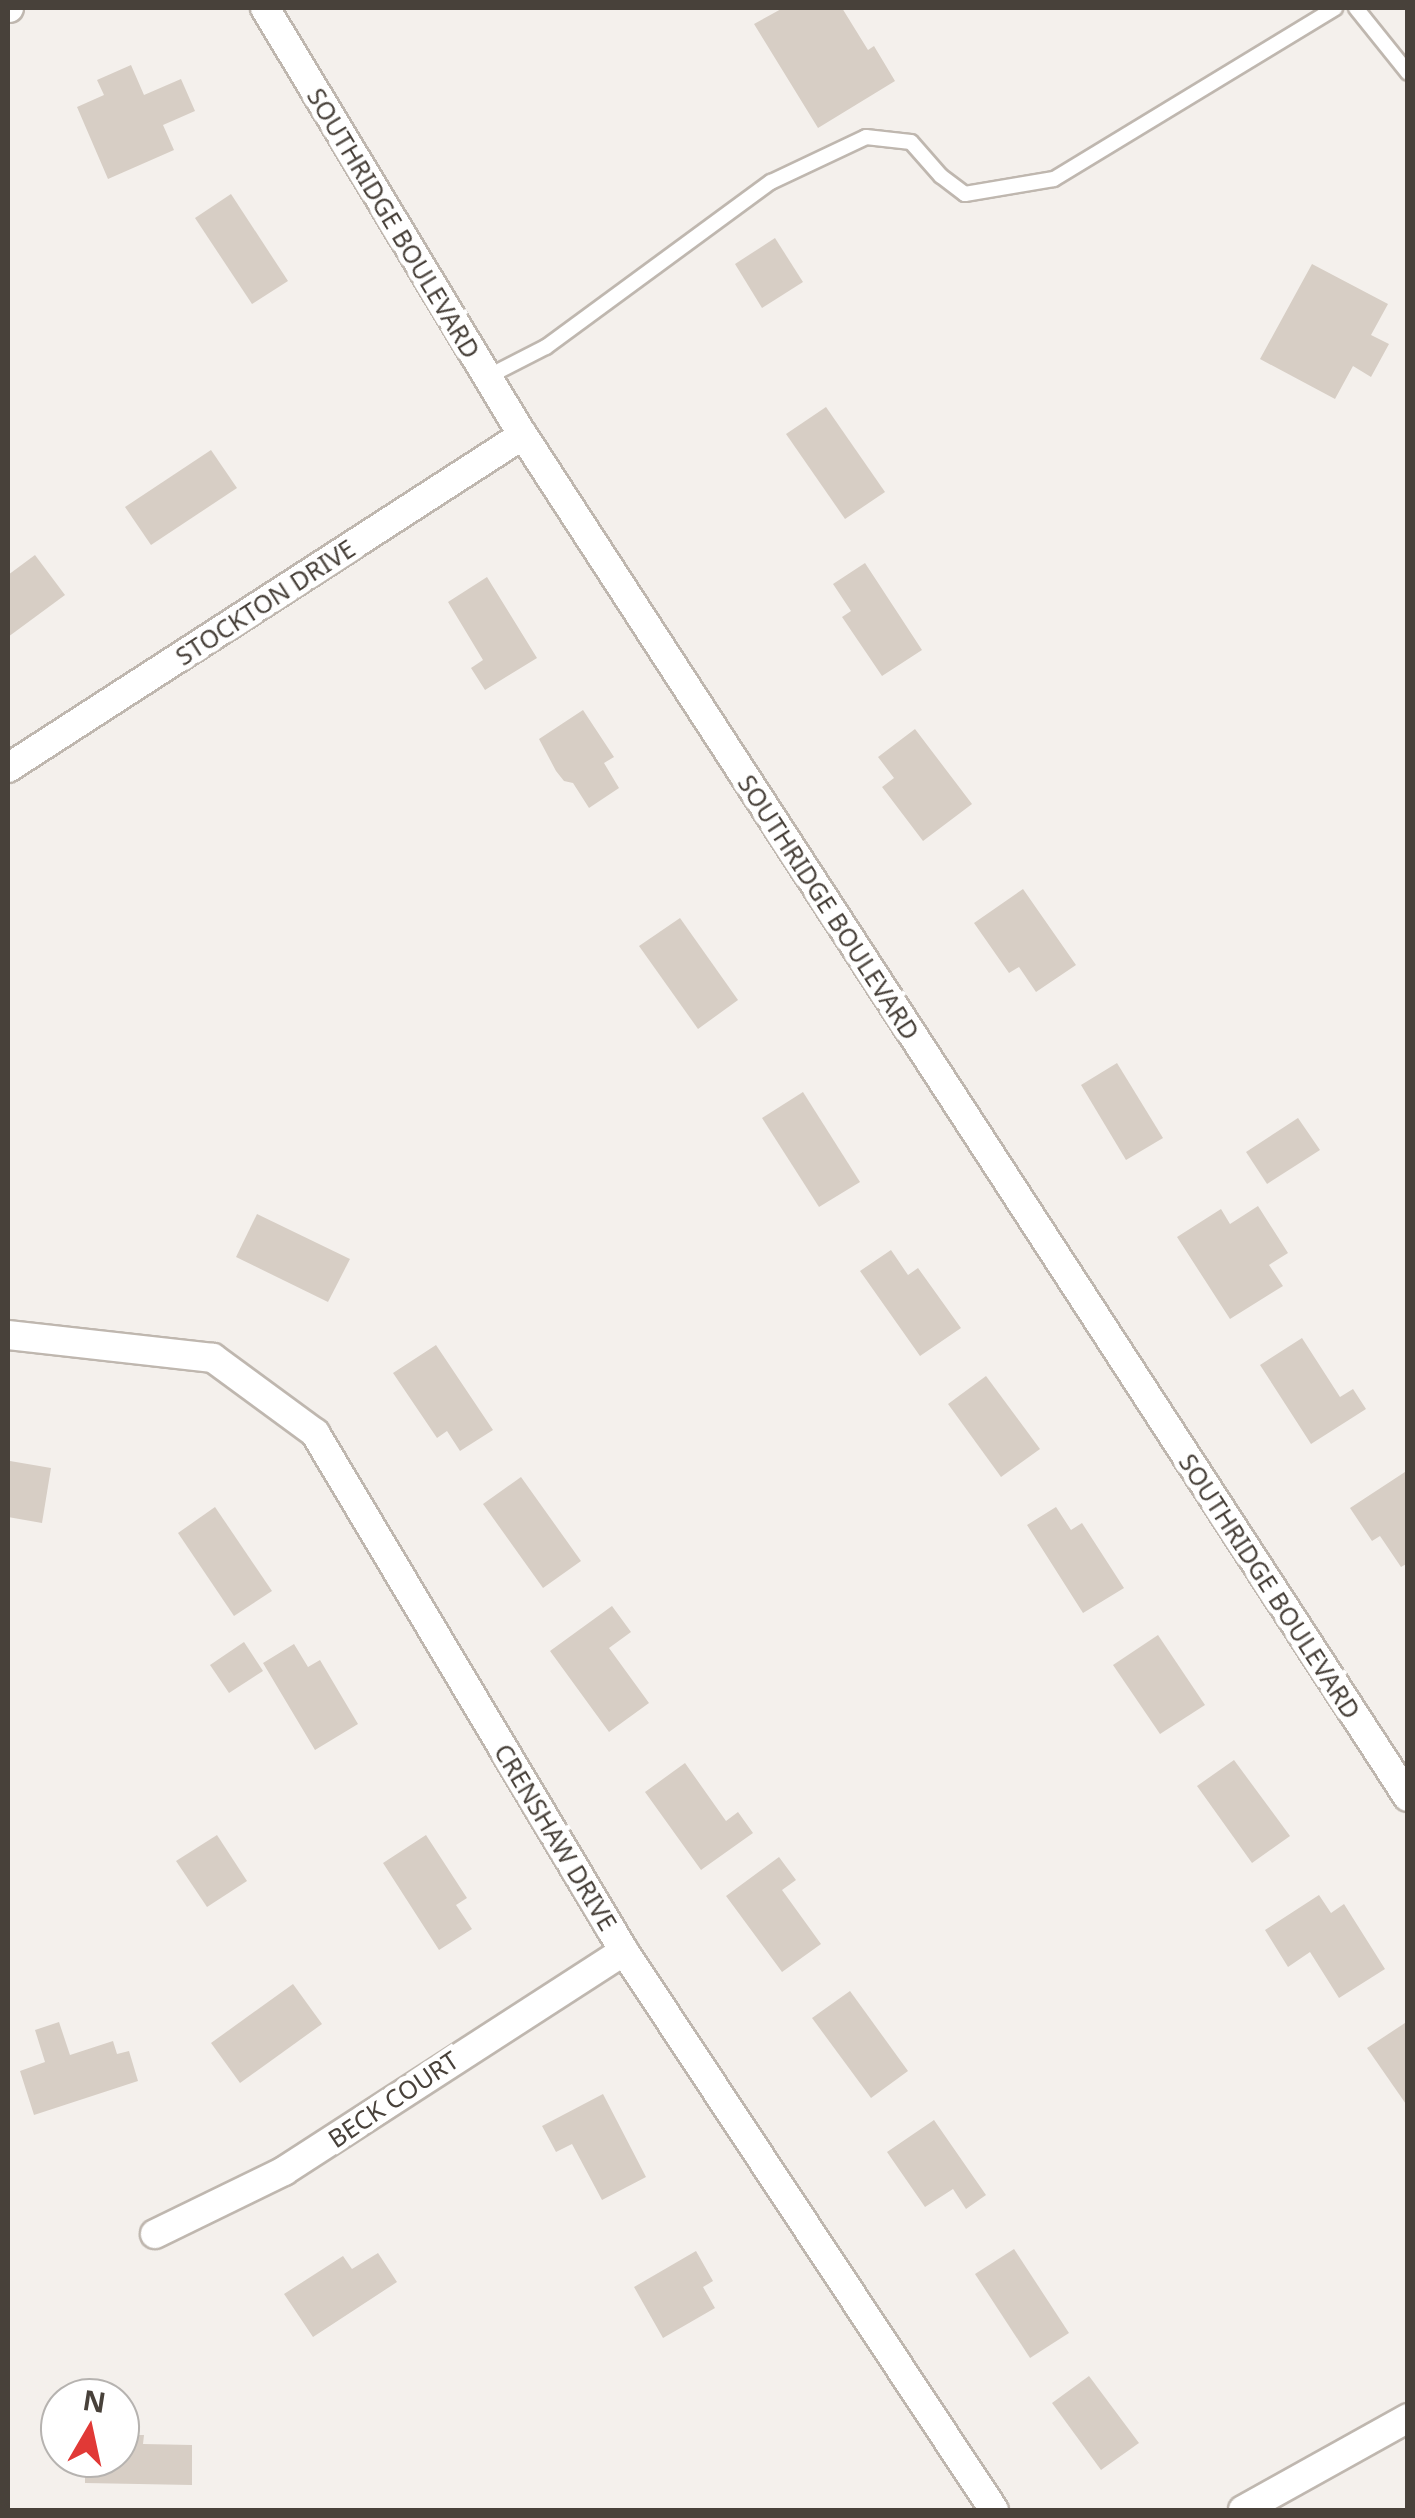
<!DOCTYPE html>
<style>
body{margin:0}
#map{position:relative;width:1415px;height:2518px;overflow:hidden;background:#f4f0ec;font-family:"Noto Sans",sans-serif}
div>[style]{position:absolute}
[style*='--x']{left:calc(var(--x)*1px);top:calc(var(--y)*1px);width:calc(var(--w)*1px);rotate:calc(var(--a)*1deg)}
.building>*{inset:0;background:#d7cec5}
.roads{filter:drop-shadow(2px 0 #bfb7af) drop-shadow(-2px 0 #bfb7af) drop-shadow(0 2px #bfb7af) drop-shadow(0 -2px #bfb7af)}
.lane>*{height:14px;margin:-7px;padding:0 7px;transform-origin:7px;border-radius:7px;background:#fff}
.street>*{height:28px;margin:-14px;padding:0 14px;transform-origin:14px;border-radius:14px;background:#fff}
span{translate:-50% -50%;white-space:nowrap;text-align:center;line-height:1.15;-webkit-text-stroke:10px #fff;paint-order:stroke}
.street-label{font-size:25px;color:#48413a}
.frame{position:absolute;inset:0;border:10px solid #48413a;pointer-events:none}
.north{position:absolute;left:40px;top:2378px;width:100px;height:100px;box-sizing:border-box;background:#fff;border:2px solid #b6b3b0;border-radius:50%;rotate:9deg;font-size:28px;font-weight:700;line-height:40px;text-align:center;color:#48413a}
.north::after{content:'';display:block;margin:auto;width:35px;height:45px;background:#e13936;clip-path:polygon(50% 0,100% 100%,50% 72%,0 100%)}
</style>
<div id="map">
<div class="building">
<div style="clip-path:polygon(783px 8px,842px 8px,868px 50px,874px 46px,895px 81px,818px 128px,754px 24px)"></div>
<div style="clip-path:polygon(131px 65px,144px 95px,181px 79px,195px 111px,163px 125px,174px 150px,108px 179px,77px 107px,104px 95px,97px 80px)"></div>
<div style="clip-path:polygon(231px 194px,288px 281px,252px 304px,195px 218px)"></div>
<div style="clip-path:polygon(775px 238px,803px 282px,762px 308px,735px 264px)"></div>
<div style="clip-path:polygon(1312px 264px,1388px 304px,1371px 335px,1389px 344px,1371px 377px,1353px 366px,1335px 399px,1260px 359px)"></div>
<div style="clip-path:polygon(826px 407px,885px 492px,845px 519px,786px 434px)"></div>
<div style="clip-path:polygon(211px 450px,237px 488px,151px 545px,125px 507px)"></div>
<div style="clip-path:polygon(35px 555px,65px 595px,8px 637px,8px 575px)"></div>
<div style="clip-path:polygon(865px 563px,922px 650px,882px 676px,842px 617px,851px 611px,833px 584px)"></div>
<div style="clip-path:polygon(487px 577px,537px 658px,485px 690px,471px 668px,483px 660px,448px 602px)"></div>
<div style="clip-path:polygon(583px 710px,614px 757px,604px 763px,619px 788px,589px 808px,573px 783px,564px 781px,556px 771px,539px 739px)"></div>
<div style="clip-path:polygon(915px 729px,972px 804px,923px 841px,882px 787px,894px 778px,878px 757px)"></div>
<div style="clip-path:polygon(1023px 889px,1076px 965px,1036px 992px,1019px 967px,1009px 973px,974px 923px)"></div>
<div style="clip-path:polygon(680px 918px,738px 1000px,698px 1029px,639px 946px)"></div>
<div style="clip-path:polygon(1117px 1063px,1163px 1138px,1126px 1160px,1081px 1085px)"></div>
<div style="clip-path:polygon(803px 1092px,860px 1182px,819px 1207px,762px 1118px)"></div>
<div style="clip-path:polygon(1298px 1118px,1320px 1150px,1267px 1184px,1246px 1152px)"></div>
<div style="clip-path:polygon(1258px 1206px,1288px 1253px,1269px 1265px,1283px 1286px,1230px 1319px,1177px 1237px,1221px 1209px,1230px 1224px)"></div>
<div style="clip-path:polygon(257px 1214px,350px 1259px,328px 1302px,236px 1257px)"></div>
<div style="clip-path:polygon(891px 1250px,908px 1275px,918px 1268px,961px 1328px,920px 1356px,860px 1271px)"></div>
<div style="clip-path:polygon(1302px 1338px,1340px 1397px,1353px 1389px,1366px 1409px,1311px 1444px,1260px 1365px)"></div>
<div style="clip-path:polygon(436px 1345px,493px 1430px,460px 1451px,447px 1431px,437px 1438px,393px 1373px)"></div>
<div style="clip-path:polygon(986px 1376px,1040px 1449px,1001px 1477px,948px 1404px)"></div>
<div style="clip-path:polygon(10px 1461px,51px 1468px,42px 1523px,8px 1517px)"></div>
<div style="clip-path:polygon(1408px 1470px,1408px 1563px,1401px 1567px,1380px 1536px,1372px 1541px,1350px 1508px)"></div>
<div style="clip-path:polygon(521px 1477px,581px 1561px,543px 1588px,483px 1504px)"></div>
<div style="clip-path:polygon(215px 1507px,272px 1591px,234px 1616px,178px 1533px)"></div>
<div style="clip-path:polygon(1056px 1507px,1071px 1530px,1082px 1523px,1124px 1588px,1083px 1613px,1027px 1525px)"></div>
<div style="clip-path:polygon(612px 1606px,631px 1632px,609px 1648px,649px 1703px,609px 1732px,550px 1651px)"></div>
<div style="clip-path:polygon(1158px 1635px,1205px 1705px,1160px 1734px,1113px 1665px)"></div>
<div style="clip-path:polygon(244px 1642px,263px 1671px,229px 1693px,210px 1665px)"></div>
<div style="clip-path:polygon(294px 1644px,308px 1667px,320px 1660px,358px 1724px,315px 1750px,263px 1663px)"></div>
<div style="clip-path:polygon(1234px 1760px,1290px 1836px,1252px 1863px,1197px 1786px)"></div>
<div style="clip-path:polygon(685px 1763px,726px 1821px,738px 1812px,753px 1833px,701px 1870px,645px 1792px)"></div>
<div style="clip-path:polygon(217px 1835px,247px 1881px,207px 1907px,176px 1861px)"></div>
<div style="clip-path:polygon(426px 1835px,467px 1898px,456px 1905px,472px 1929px,439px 1950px,383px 1863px)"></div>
<div style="clip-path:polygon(779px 1857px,796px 1880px,782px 1890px,821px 1944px,782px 1972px,726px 1896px)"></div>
<div style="clip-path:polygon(1319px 1895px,1331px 1913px,1344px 1904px,1385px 1969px,1339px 1998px,1310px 1952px,1288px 1967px,1265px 1930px)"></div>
<div style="clip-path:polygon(293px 1984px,322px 2024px,240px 2083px,211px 2043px)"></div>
<div style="clip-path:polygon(850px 1991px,908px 2071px,871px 2098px,812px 2018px)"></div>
<div style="clip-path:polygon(1408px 2021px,1408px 2107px,1367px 2048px)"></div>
<div style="clip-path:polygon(59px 2022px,70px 2055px,113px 2041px,117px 2054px,129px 2051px,138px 2081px,34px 2115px,20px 2071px,45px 2062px,35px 2030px)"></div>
<div style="clip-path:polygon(603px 2094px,646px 2177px,602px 2200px,572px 2144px,556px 2152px,542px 2126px)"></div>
<div style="clip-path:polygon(934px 2120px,986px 2195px,966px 2209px,953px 2189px,925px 2207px,887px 2152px)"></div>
<div style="clip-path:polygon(1014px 2249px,1069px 2333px,1030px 2358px,975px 2274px)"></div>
<div style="clip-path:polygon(696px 2251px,713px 2281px,703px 2287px,715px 2308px,663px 2338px,634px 2287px)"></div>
<div style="clip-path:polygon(378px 2253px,397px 2282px,313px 2337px,284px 2294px,343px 2256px,352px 2269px)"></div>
<div style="clip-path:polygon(1089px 2376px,1139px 2443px,1101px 2470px,1052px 2403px)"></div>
<div style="clip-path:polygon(120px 2435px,144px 2435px,143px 2444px,192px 2445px,192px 2485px,85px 2483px,85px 2458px,120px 2458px)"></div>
</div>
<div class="roads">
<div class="lane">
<div style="--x:1356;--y:8;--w:83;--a:51.3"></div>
<div style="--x:487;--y:377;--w:66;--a:-27"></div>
<div style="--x:546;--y:347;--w:279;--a:-36.3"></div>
<div style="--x:771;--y:182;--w:105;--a:-25.3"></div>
<div style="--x:866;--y:137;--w:45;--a:6.3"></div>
<div style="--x:911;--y:142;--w:45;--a:48.6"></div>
<div style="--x:941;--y:176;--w:30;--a:37"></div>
<div style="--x:965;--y:194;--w:90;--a:-9.6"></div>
<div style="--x:1054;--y:179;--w:329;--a:-31.3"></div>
</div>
<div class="street">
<div style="--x:8;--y:8;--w:1;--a:0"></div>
<div style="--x:265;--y:8;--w:499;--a:58.9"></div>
<div style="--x:523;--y:435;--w:1624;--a:56.99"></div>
<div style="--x:8;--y:768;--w:613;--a:-32.89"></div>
<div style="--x:8;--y:1335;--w:206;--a:6.4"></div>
<div style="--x:213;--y:1358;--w:127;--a:36.3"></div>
<div style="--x:315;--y:1433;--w:603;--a:59.18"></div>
<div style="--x:624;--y:1951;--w:670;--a:56.5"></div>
<div style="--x:155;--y:2234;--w:144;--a:-26"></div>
<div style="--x:284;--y:2171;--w:405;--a:-32.9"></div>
<div style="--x:1243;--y:2510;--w:189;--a:-29.1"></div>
</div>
</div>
<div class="street-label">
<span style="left:394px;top:223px;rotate:59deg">SOUTHRIDGE BOULEVARD</span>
<span style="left:265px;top:602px;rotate:-33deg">STOCKTON DRIVE</span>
<span style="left:829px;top:907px;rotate:57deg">SOUTHRIDGE BOULEVARD</span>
<span style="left:1270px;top:1586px;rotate:57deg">SOUTHRIDGE BOULEVARD</span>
<span style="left:556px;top:1837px;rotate:59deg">CRENSHAW DRIVE</span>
<span style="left:393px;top:2099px;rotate:-34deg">BECK COURT</span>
</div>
<div class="frame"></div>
<div class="north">N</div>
</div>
